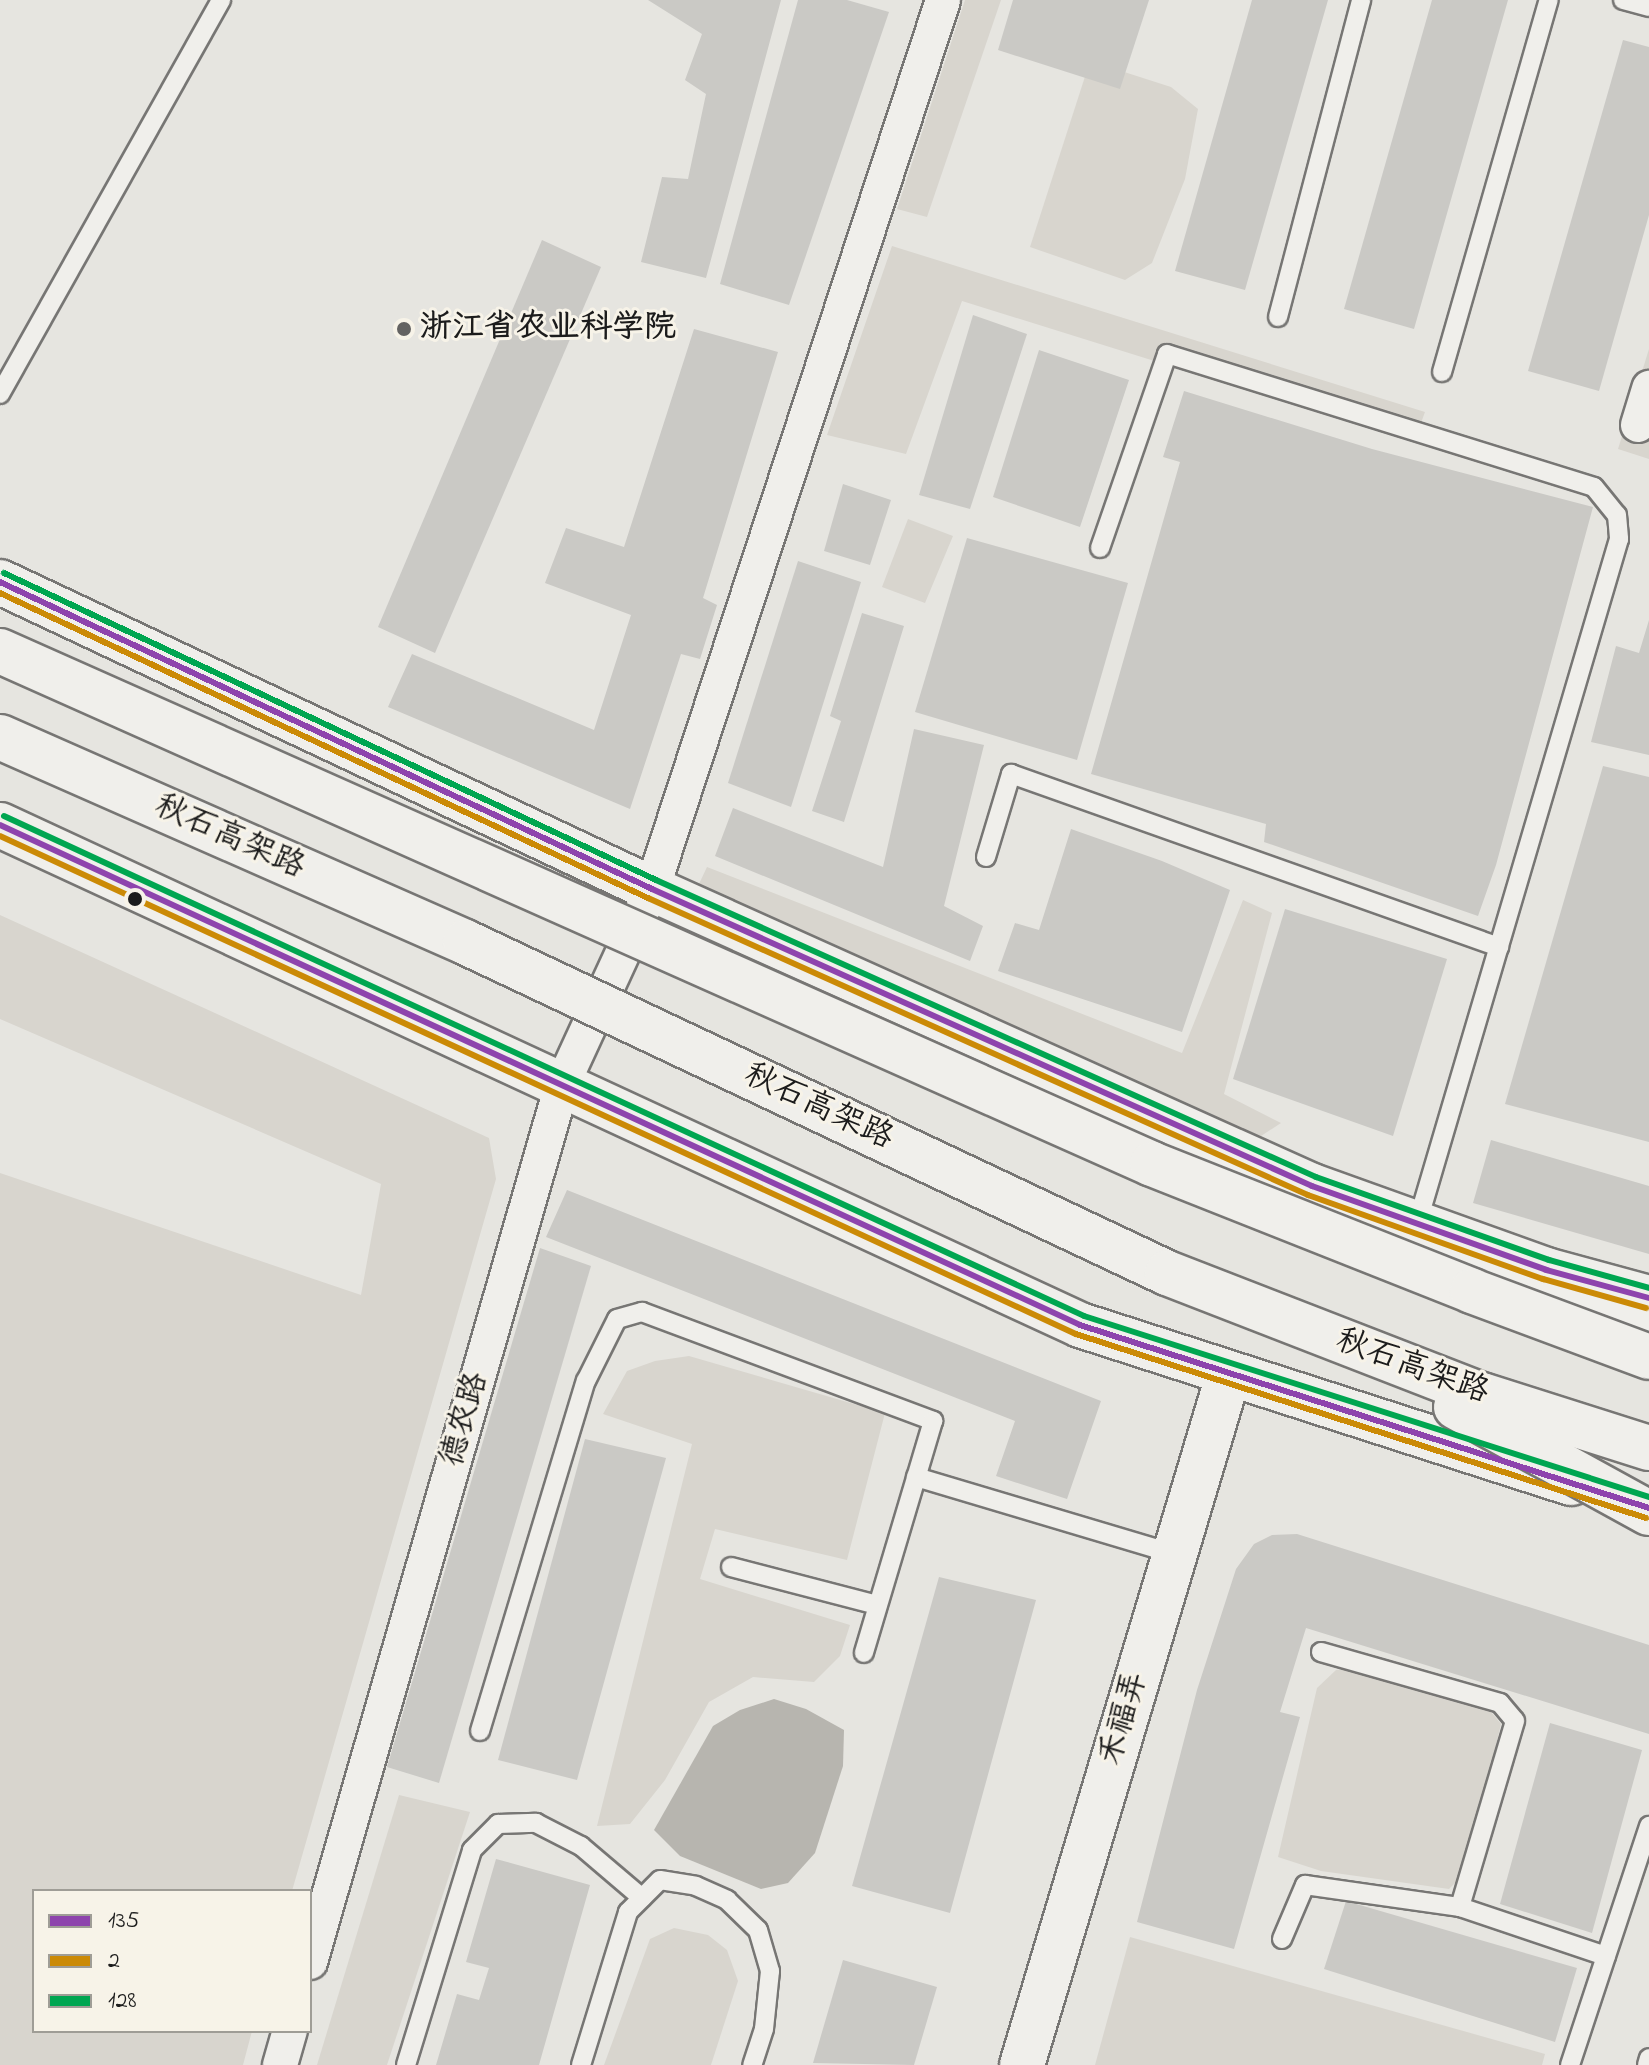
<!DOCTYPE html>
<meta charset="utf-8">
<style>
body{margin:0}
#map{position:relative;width:1649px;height:2065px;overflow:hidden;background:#e6e5e0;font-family:"Indie Flower","LXGW WenKai TC",sans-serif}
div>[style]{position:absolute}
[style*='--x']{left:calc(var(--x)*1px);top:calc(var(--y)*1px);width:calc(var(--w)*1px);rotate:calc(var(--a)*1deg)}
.green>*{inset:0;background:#d8d5ce}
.water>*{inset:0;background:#b7b5af}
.building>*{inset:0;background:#cac9c5}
.roads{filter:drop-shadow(2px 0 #777674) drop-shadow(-2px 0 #777674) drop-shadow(0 2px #777674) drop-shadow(0 -2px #777674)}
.service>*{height:18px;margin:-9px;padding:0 9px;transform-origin:9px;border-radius:9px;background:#f0efeb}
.minor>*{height:34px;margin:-17px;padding:0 17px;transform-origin:17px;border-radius:17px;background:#f0efeb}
.tertiary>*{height:44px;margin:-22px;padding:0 22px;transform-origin:22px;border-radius:22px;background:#f0efeb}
.primary>*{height:44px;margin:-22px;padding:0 22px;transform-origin:22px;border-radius:22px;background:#f0efeb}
.trunk>*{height:44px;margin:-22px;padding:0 22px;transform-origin:22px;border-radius:22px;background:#f0efeb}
.bridges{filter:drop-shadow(2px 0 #777674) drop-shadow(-2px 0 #777674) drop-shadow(0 2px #777674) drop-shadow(0 -2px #777674)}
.trunk-bridge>*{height:44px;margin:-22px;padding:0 22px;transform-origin:22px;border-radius:22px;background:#f0efeb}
.bus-1>*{height:6px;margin:-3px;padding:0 3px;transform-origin:3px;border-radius:3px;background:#8e44ad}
.bus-2>*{height:6px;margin:-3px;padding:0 3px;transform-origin:3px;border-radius:3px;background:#cb8a06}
.bus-3>*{height:6px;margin:-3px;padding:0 3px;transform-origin:3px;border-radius:3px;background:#00a651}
.dots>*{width:22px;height:22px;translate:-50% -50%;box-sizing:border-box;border:4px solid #f7f3e8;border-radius:50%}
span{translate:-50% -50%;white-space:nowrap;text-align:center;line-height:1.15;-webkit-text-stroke:6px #f7f3e8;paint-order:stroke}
.poi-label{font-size:32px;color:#1c1c1c;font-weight:700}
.left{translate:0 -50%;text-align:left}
.street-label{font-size:32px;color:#1c1c1c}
.legend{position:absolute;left:32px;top:1889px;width:280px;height:144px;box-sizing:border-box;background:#f7f3e8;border:2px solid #9f9d96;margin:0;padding:10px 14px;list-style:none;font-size:24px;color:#1c1c1c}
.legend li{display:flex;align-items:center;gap:16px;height:40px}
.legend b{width:40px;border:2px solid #9f9d96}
</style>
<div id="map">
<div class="green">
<div style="clip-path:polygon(965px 0,1001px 0,927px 217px,897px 209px)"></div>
<div style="clip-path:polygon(1090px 61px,1171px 87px,1198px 109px,1185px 179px,1152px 263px,1125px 280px,1030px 247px)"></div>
<div style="clip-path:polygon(892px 246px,1425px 412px,1414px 442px,962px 301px,906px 454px,827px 435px)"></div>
<div style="clip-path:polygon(1649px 349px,1649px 459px,1618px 449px)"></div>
<div style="clip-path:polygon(908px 519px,953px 536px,925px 603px,882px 587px)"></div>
<div style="clip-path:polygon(707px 867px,1182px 1053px,1243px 900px,1272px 913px,1224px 1094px,1281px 1123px,1261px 1136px,1226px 1127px,1195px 1109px,698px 886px)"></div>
<div style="clip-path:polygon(0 915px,489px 1138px,496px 1179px,292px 1891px,34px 1891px,34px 2031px,252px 2031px,243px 2065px,0 2065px,0 1173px,361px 1295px,381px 1184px,0 1019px)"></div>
<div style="clip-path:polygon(689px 1356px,885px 1413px,847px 1560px,715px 1529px,700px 1579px,850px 1625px,840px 1656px,814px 1682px,753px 1677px,709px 1702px,665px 1780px,630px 1824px,597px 1826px,692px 1444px,603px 1414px,627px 1371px,655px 1361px)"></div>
<div style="clip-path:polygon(1354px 1668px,1487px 1707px,1501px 1724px,1466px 1872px,1449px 1889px,1321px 1871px,1278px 1857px,1317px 1688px,1336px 1670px)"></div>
<div style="clip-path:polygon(399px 1795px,470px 1812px,387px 2065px,317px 2065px)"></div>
<div style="clip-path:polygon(674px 1928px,708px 1935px,727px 1950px,738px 1981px,711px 2065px,604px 2065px,650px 1939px)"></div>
<div style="clip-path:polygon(1130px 1937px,1545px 2054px,1542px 2065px,1095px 2065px)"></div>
</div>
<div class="water">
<div style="clip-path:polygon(774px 1699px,806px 1709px,844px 1730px,843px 1766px,815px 1853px,788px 1883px,761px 1889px,680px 1856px,654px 1830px,713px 1726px,740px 1710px)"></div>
</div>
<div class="building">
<div style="clip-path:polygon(648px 0,781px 0,706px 278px,641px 262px,662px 177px,688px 179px,706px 94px,685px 80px,702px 34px)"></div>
<div style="clip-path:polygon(798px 0,847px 0,889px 12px,789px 305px,720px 284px)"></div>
<div style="clip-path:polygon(1013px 0,1149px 0,1120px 89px,998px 50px)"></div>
<div style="clip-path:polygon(1252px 0,1328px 0,1245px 290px,1175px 271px)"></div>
<div style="clip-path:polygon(1432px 0,1508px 0,1414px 329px,1344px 309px)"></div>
<div style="clip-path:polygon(1623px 40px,1649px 47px,1649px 215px,1599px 391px,1528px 371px)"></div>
<div style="clip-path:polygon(542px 240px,601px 267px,435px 653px,378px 627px)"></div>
<div style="clip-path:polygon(973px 315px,1027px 334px,970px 509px,919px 495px)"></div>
<div style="clip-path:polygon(694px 329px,778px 352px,703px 598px,717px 605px,700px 659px,681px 654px,630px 809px,388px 707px,412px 654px,594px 730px,631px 615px,545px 583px,566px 528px,624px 547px)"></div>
<div style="clip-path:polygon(1039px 350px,1129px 380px,1080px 527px,993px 497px)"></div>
<div style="clip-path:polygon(1184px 391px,1372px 449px,1593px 507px,1496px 865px,1478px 916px,1264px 842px,1266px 824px,1091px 774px,1180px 462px,1163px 457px)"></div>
<div style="clip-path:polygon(843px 484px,891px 500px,870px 565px,824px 551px)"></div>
<div style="clip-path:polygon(967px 538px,1128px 583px,1077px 760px,915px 712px)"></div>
<div style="clip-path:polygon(798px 561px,861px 582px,791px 807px,728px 783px)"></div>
<div style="clip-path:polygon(862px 613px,904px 626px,844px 822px,812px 811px,841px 721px,830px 716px)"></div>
<div style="clip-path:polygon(1649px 620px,1649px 755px,1591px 742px,1616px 646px,1639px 653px)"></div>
<div style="clip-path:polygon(914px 729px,984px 745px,944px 906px,983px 926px,970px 961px,715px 856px,733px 808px,883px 867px)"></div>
<div style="clip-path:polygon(1603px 766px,1649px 777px,1649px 1142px,1505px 1104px)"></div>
<div style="clip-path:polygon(1071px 829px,1162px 861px,1230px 890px,1182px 1032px,998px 971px,1015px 923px,1039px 930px)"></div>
<div style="clip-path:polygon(1285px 909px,1447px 959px,1393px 1136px,1233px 1079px)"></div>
<div style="clip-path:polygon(1491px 1140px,1649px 1186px,1649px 1254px,1473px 1203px)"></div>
<div style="clip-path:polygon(567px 1190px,1101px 1401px,1067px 1499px,996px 1476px,1015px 1421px,546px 1237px)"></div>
<div style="clip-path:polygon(540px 1248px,591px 1266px,439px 1783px,387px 1767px)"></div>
<div style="clip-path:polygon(585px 1439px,666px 1458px,577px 1780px,498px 1760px)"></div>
<div style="clip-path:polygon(1297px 1534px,1649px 1645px,1649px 1734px,1306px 1628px,1280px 1712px,1300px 1717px,1234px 1949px,1137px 1922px,1197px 1690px,1236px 1569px,1254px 1544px,1272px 1535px)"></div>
<div style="clip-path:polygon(939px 1577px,1036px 1600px,950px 1913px,852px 1886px)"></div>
<div style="clip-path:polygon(1550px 1723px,1642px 1750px,1592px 1933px,1500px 1904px)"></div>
<div style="clip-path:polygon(496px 1859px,590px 1885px,539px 2065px,436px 2065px,457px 1994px,479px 2000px,489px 1968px,466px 1962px)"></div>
<div style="clip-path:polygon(1346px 1901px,1577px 1968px,1555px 2042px,1324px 1969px)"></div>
<div style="clip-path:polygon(843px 1960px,937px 1987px,914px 2065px,813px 2063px)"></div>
</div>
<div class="roads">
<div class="service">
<div style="--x:1623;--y:0;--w:27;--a:15"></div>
<div style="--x:1278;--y:317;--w:328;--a:-75.3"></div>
<div style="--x:1442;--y:372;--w:387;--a:-74"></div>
<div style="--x:0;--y:394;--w:452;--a:-60.7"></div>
<div style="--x:1100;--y:548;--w:205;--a:-70.9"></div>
<div style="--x:1167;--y:354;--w:447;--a:17.3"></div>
<div style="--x:1594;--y:487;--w:36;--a:51"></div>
<div style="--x:1617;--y:515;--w:24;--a:85"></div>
<div style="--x:1619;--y:539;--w:714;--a:106.43"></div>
<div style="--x:986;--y:857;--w:87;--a:-73.2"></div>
<div style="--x:1011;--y:774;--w:518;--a:19.52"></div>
<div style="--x:916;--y:1477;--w:269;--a:16.6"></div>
<div style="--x:731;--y:1567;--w:151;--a:14.6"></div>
<div style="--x:1321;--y:1652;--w:186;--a:15.9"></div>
<div style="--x:1500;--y:1703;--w:23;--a:50"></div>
<div style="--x:1515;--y:1721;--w:194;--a:106.5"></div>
<div style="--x:480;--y:1731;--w:366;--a:-73.2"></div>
<div style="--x:586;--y:1381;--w:69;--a:-63.4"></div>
<div style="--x:617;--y:1319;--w:26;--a:-16"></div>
<div style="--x:642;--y:1312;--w:311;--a:20.5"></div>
<div style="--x:933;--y:1421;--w:242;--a:106.6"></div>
<div style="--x:1282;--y:1939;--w:59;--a:-66.9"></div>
<div style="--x:1305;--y:1885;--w:157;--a:8.1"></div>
<div style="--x:1460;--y:1907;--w:154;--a:18.6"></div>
<div style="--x:406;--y:2065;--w:225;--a:-72.9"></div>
<div style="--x:472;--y:1850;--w:37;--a:-45"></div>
<div style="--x:498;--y:1824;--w:38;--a:-2"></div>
<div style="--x:536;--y:1823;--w:51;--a:27.1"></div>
<div style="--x:581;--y:1846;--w:80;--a:40.4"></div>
<div style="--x:581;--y:2065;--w:160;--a:-72.9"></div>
<div style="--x:628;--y:1912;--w:45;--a:-45"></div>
<div style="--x:660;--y:1880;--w:36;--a:9"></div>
<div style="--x:696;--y:1886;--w:34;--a:24"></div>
<div style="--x:727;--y:1900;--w:43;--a:44.1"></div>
<div style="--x:758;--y:1930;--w:43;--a:73.7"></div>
<div style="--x:770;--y:1971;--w:58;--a:95.9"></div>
<div style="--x:764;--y:2029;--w:38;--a:108"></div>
<div style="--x:1570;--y:2065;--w:252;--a:-71.7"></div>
<div style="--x:1647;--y:2065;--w:7;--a:-74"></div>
</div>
<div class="minor">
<div style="--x:1638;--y:425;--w:39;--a:-73"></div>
<div style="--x:310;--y:1962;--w:912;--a:-73.97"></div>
<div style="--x:562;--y:1085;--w:216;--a:-65.3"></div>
<div style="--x:652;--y:889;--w:935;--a:-71.87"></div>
<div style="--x:280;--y:2065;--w:35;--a:-74"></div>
</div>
<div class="tertiary">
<div style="--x:1022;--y:2065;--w:722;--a:-73.35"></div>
</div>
<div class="primary">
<div style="--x:0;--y:582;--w:721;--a:25.21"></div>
<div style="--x:652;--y:889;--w:724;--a:24.23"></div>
<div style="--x:1312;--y:1186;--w:249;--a:19.7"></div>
<div style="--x:1546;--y:1270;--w:107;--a:15.2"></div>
<div style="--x:0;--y:825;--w:1190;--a:24.84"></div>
<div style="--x:1080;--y:1325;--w:516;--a:17.84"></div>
</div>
<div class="trunk">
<div style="--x:1545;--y:1305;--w:106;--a:10.9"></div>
</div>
</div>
<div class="bridges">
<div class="trunk-bridge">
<div style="--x:0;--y:651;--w:1261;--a:24"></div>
<div style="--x:1152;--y:1164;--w:344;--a:21.6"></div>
<div style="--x:1472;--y:1291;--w:189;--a:20.4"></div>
<div style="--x:0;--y:737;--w:508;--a:23.79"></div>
<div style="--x:465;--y:942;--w:776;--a:25.24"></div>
<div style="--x:1167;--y:1273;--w:338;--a:21.2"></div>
<div style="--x:1482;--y:1395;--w:175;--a:17.6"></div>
<div style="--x:1456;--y:1407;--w:220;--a:28.8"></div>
</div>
</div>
<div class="bus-1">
<div style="--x:0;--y:582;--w:721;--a:25.21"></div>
<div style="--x:652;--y:889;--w:724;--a:24.23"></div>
<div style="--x:1312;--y:1186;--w:249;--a:19.7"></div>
<div style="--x:1546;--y:1270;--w:107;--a:15.2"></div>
<div style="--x:0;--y:825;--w:1190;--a:24.84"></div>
<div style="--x:1080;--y:1325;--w:598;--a:17.83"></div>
</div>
<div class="bus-2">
<div style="--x:0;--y:593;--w:716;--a:25.21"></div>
<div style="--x:648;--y:898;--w:724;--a:24.23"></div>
<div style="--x:1308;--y:1195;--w:250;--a:19.7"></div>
<div style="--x:1543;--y:1279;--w:107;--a:15.7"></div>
<div style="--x:0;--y:836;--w:1186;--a:24.84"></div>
<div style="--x:1076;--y:1334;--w:599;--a:17.89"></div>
</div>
<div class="bus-3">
<div style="--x:4;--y:573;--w:721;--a:25.21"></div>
<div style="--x:656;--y:880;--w:724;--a:24.23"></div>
<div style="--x:1316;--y:1177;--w:247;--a:19.6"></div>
<div style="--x:1549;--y:1260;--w:104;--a:15.6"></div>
<div style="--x:4;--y:816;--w:1190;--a:24.84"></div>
<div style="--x:1084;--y:1316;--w:593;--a:17.76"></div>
</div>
<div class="dots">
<div style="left:404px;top:329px;background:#636261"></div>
<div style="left:135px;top:899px;background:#1c1c1c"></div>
</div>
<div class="poi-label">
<span class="left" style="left:420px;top:329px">浙江省农业科学院</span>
</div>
<div class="street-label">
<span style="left:229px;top:838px;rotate:24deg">秋石高架路</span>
<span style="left:818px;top:1108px;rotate:25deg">秋石高架路</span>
<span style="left:1412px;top:1368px;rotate:20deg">秋石高架路</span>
<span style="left:466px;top:1420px;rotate:-74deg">德农路</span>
<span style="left:1125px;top:1719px;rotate:-73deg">禾福弄</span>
</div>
<ul class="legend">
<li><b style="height:10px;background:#8e44ad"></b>135</li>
<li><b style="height:10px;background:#cb8a06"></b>2</li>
<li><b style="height:10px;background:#00a651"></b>128</li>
</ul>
</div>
